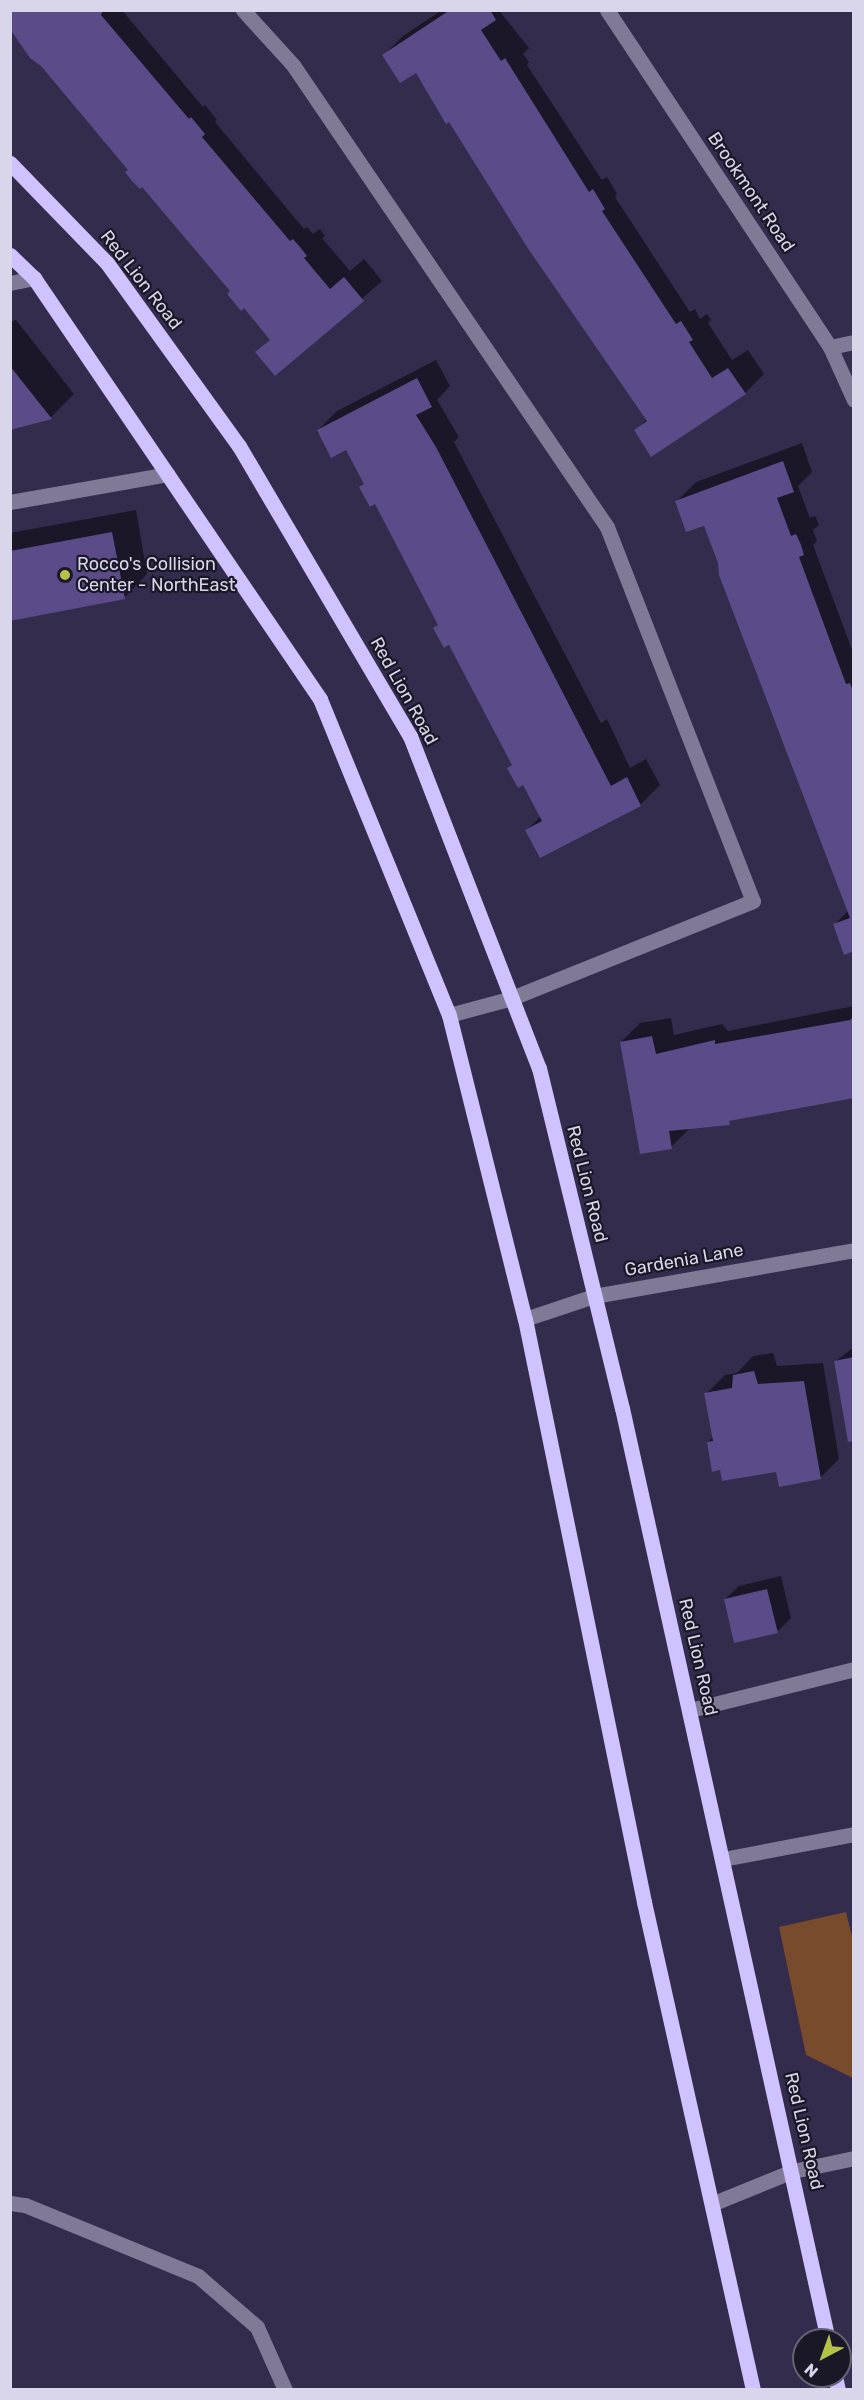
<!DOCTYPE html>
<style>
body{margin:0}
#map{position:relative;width:864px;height:2400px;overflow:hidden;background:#342c4c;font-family:Rubik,sans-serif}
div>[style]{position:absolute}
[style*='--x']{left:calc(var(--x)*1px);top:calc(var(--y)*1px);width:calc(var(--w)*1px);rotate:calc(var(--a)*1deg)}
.green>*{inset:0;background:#784b2c}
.shadow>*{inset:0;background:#0007}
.building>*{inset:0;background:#5b4b88}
.minor>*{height:15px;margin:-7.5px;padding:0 7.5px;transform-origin:7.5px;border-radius:7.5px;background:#807a97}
.major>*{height:15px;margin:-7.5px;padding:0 7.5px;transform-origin:7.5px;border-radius:7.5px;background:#cfc2fe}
.dots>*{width:16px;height:16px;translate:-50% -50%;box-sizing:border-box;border:3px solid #1a1726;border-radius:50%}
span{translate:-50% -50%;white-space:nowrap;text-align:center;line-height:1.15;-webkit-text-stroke:4.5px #1a1726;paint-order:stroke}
.street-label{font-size:18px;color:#d9d5ea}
.poi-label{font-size:18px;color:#d9d5ea}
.left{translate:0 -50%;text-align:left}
.frame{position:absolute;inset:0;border:12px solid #d9d5ea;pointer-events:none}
.north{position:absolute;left:792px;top:2328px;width:60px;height:60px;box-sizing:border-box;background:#1a1726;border:2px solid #666374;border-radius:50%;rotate:221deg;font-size:16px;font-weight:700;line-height:24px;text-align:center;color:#d9d5ea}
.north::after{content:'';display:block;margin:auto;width:21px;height:27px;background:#b6c148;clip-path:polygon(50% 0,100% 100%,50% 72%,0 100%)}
</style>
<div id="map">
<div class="green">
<div style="clip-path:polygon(846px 1912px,854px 1945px,853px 2078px,806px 2055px,779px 1927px)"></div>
</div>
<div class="shadow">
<div style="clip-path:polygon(10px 10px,122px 10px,203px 107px,205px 105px,217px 120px,215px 122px,304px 229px,307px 227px,313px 234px,320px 229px,325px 236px,322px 238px,350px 271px,364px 259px,382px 281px,276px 374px,257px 352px,271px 339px,130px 170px)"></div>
<div style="clip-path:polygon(442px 10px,504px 10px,501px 13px,529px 48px,523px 54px,529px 62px,527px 65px,602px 180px,607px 177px,617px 194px,615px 197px,690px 312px,695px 309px,700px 319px,707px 314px,711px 320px,708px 323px,732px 360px,748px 350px,764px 374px,745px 393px,636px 430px,647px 419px,416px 71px,384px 55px,403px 36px)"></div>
<div style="clip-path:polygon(16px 320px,74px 394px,51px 417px,10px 428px,10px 322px)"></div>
<div style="clip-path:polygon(436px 360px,450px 386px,437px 400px,459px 437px,454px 442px,601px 723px,607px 719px,630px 768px,646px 759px,660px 785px,641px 804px,541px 856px,527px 830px,541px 816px,524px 783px,508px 768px,513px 764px,449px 643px,435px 628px,439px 623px,347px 448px,318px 430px,337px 411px)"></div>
<div style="clip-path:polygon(802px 443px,812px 472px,798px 486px,810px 518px,815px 516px,819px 525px,813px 530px,817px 541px,813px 545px,854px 655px,854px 950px,835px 924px,848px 911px,705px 524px,677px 501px,696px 482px)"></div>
<div style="clip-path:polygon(136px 510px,147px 574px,124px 598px,10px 620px,10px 533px)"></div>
<div style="clip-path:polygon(854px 1006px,854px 1097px,690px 1128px,671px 1147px,621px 1042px,640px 1023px,671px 1018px,674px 1035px,722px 1024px,728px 1031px)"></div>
<div style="clip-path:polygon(854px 1347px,854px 1440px,836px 1361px)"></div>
<div style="clip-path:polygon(773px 1353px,777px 1366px,823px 1363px,839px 1459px,820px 1478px,777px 1471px,722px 1469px,708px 1442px,713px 1437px,706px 1394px,725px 1375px,737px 1373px,753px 1356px)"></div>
<div style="clip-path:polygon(781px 1576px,791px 1618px,777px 1632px,725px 1599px,739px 1586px)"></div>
</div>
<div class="building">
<div style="clip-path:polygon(10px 10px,103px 10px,101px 15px,189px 119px,191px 117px,205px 134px,202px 137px,290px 241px,293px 239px,300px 247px,307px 256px,304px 258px,330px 289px,344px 277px,364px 301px,275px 376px,255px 352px,270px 340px,244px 308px,241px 311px,227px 294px,230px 291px,142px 187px,140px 189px,132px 181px,125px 172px,128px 170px,41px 66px,30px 58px,10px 29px)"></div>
<div style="clip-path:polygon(450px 10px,490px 10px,496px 20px,481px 30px,501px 61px,505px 58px,589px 192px,593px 189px,605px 209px,602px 211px,676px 324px,681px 321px,693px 340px,689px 342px,712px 378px,728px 368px,746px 394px,651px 457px,634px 430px,647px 421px,527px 247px,449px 122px,446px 124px,416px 73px,400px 83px,382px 55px)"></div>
<div style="clip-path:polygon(10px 366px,52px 419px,10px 430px)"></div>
<div style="clip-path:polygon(417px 378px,432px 407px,416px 415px,436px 447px,611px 786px,627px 777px,641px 806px,540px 858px,525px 830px,542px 821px,523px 785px,518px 788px,507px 768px,512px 765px,449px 645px,444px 648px,438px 637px,433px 628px,438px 625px,375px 504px,370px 507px,359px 487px,364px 484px,346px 450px,331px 458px,317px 430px)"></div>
<div style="clip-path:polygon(783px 461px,794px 492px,777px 498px,791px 536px,796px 534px,801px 545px,804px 555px,799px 557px,846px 684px,850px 683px,854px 694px,854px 951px,844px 955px,833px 924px,850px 918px,719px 575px,718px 563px,704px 526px,686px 532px,675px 501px)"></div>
<div style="clip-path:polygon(112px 532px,125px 599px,10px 621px,10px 551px)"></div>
<div style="clip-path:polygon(854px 1016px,854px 1098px,729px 1121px,730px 1125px,669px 1131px,672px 1149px,640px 1154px,620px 1042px,652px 1036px,656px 1054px,715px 1040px,715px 1044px,850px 1020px)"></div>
<div style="clip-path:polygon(854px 1357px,854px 1441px,848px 1442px,834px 1361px)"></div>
<div style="clip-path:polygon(754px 1371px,758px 1384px,804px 1381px,821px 1479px,779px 1487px,776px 1472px,722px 1481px,720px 1470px,712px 1472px,707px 1442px,713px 1441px,704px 1393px,732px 1388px,733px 1375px)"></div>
<div style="clip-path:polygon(767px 1589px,778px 1633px,734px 1643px,724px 1599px)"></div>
</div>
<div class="minor">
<div style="--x:243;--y:10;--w:74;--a:47.7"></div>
<div style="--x:293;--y:65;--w:559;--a:55.8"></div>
<div style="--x:607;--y:527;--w:401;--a:68.7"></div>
<div style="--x:753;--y:901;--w:260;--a:158.1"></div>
<div style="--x:512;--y:998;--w:65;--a:164.9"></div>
<div style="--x:607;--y:10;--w:404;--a:56.5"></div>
<div style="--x:830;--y:347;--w:58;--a:65.6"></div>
<div style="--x:10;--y:283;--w:25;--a:-12"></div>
<div style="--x:830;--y:347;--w:25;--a:-12"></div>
<div style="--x:10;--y:502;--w:160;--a:-10"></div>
<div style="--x:525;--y:1319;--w:73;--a:-18.4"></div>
<div style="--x:594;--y:1296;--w:264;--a:-10"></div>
<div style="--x:690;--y:1710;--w:169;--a:-14"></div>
<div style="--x:723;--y:1859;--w:133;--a:-10.8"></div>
<div style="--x:10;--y:2203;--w:15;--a:8"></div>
<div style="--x:25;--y:2205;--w:187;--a:22.3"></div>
<div style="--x:198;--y:2276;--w:78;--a:40.8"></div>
<div style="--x:257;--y:2327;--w:69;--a:66"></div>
<div style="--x:714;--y:2203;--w:85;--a:-22.1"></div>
<div style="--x:793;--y:2171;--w:62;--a:-12"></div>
</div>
<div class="major">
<div style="--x:10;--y:163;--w:139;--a:45.9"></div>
<div style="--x:107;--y:263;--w:226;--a:54.2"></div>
<div style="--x:239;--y:446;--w:337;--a:59.5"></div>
<div style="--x:410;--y:736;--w:356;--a:68.8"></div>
<div style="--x:539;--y:1068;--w:350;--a:76.3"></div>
<div style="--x:622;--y:1408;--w:954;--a:77.54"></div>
<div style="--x:10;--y:255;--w:33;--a:44"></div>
<div style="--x:34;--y:278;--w:509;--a:55.81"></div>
<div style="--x:320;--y:699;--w:341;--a:67.8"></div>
<div style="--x:449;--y:1015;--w:313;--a:76"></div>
<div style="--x:525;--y:1319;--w:595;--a:78.46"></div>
<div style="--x:644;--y:1902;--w:500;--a:77.41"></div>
<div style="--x:835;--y:2376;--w:14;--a:78"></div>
</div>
<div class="dots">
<div style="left:65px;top:575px;background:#b6c148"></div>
</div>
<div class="street-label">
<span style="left:751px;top:192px;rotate:56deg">Brookmont Road</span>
<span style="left:141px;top:280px;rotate:52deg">Red Lion Road</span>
<span style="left:404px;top:691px;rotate:61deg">Red Lion Road</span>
<span style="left:587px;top:1184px;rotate:76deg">Red Lion Road</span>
<span style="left:684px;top:1260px;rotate:-10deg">Gardenia Lane</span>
<span style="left:698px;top:1657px;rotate:77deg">Red Lion Road</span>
<span style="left:804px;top:2131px;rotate:77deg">Red Lion Road</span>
</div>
<div class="poi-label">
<span class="left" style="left:77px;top:575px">Rocco's Collision<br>Center - NorthEast</span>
</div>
<div class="frame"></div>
<div class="north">N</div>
</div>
